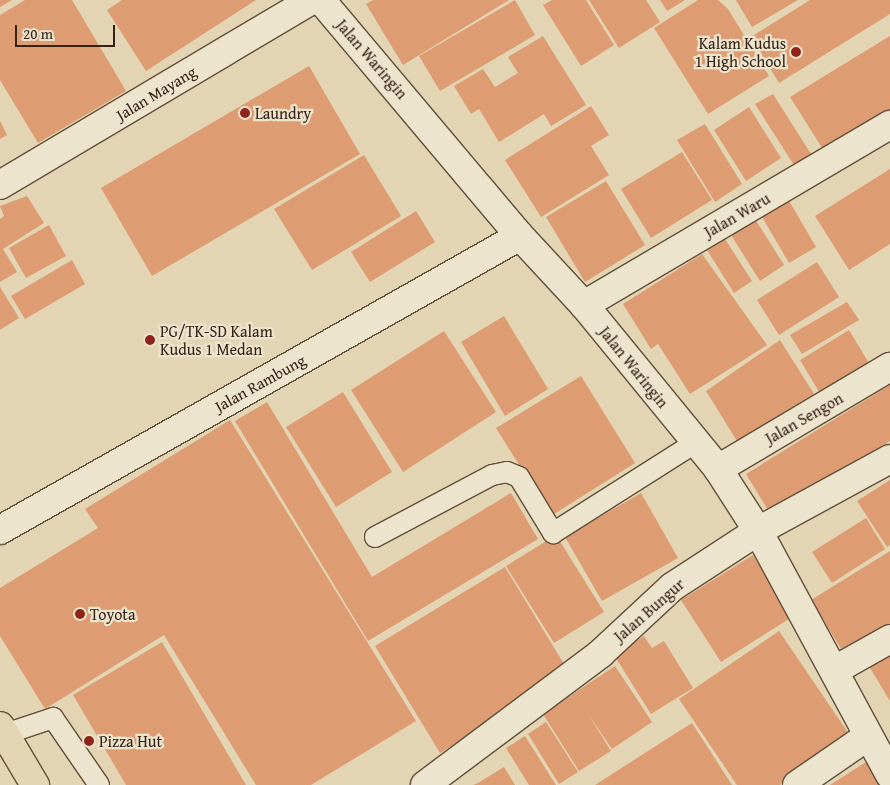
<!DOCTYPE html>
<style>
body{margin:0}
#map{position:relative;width:890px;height:785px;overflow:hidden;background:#e3d5b3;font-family:"Gentium Book Plus",serif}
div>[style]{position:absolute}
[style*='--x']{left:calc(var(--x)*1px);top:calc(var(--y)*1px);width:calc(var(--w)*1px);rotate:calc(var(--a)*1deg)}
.building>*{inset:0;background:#dd9c72}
.roads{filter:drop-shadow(1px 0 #614f3b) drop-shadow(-1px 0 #614f3b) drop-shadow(0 1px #614f3b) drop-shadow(0 -1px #614f3b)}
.lane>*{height:20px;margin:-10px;padding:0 10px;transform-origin:10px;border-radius:10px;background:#ede4ce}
.street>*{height:28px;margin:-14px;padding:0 14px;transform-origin:14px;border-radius:14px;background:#ede4ce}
.primary>*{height:28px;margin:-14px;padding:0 14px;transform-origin:14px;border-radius:14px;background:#e3d5b3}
.dots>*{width:14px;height:14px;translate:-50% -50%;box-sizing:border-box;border:2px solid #ede4ce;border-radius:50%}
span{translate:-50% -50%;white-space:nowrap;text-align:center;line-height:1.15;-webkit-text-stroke:4.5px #ede4ce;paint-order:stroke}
.poi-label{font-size:16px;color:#362213}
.right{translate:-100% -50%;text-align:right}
.left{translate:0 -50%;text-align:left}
.street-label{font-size:16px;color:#362213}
.scale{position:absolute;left:15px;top:25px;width:100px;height:22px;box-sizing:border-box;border:2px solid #362213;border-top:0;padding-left:6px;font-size:15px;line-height:18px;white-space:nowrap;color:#362213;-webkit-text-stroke:4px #ede4ce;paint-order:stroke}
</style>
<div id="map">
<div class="building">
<div style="clip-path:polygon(0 0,12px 0,0 7px)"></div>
<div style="clip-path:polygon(25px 0,72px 0,126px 91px,38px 143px,0 80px,0 15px)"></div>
<div style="clip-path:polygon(122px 0,256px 0,146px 71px,107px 10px)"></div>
<div style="clip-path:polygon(373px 0,509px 0,403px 65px,366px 4px)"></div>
<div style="clip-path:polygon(515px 0,535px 35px,440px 91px,419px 56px)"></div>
<div style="clip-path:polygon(552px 0,586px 0,614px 45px,581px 66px,543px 5px)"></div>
<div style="clip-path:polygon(589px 0,646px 0,660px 22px,619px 48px)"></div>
<div style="clip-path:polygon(660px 0,685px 0,667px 11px)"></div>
<div style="clip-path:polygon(698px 0,718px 0,728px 9px,769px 76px,708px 114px,654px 28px)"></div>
<div style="clip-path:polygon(736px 0,798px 0,752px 27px)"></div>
<div style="clip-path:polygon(810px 0,890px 0,890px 14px,779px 83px,751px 37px)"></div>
<div style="clip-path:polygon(543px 36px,586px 105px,551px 126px,544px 114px,499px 142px,479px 109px,471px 114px,454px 86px,483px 69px,495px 87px,518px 73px,508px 57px)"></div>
<div style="clip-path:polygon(890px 36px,890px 111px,824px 151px,790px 97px)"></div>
<div style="clip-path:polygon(309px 66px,360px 154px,152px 276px,101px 188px)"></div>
<div style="clip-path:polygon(773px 94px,811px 154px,794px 165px,755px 104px)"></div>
<div style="clip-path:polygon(591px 106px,609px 135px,591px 146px,609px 175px,541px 217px,505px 160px)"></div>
<div style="clip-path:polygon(749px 107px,781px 158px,746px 181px,714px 130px)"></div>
<div style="clip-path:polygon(0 121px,7px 135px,0 139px)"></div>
<div style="clip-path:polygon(705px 124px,742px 184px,715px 202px,677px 140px)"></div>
<div style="clip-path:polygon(682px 152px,712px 200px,651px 238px,621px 189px)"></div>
<div style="clip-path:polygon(364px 155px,401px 216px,312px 270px,274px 209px)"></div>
<div style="clip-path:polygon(890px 169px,890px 244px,849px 270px,815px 216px)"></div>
<div style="clip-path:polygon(606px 181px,645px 245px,585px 282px,546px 217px)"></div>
<div style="clip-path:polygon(27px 196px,44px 223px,3px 249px,17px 272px,0 282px,0 219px,4px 216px,0 206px)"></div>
<div style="clip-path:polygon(788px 199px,816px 247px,789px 263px,761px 215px)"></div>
<div style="clip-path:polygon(416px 211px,435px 242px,370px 282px,351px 252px)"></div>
<div style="clip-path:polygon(755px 219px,784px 265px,760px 281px,731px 235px)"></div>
<div style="clip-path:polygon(49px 225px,66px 256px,26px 278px,9px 248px)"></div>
<div style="clip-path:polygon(725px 239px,752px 281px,734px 293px,707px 250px)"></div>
<div style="clip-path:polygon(702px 254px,767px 345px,690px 394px,658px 344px,651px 349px,623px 304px)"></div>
<div style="clip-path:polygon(72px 260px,85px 284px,25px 319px,11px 296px)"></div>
<div style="clip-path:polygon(817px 262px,839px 297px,779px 335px,757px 300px)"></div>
<div style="clip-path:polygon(0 287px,19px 318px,0 330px)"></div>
<div style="clip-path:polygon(847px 302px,859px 320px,802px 354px,790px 335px)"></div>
<div style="clip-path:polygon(504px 316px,548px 389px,505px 416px,461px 342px)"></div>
<div style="clip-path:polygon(849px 330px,870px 365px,821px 395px,800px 360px)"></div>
<div style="clip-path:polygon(444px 331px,496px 412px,403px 472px,351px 390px)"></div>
<div style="clip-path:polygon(780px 340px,814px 394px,737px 441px,706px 391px)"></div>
<div style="clip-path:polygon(581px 376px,635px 463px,551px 516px,496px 428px)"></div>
<div style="clip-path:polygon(890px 385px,890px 441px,771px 515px,746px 474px)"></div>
<div style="clip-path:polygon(343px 392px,392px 472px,336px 507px,286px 427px)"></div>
<div style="clip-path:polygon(267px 402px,372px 577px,511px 493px,538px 539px,368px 641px,235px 421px)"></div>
<div style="clip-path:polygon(230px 420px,416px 721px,311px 785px,256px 785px,164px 635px,45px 709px,0 636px,0 588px,98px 528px,85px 509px)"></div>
<div style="clip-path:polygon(890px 480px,890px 545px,887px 547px,857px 501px)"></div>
<div style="clip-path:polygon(641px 493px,678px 558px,602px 601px,565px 537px)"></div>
<div style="clip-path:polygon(866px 518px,885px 549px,832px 583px,812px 552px)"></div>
<div style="clip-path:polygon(556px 535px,604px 612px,554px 643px,506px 566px)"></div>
<div style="clip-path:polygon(890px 551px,890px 633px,848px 660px,811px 600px)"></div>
<div style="clip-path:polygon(753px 555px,792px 617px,721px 662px,681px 600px)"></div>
<div style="clip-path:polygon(505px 567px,570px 674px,440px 753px,375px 646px)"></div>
<div style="clip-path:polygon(779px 631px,851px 737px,780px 785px,737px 785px,679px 699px)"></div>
<div style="clip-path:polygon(644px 636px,652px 648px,664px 641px,693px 688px,651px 714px,614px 655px)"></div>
<div style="clip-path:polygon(162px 642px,246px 785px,126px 785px,73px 695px)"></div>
<div style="clip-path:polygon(890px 649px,890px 701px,867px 663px)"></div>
<div style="clip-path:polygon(615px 666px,652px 722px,612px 749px,588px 714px,611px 751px,579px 771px,543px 714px)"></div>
<div style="clip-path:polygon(546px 722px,578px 772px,559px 784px,528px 734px)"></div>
<div style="clip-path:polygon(692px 723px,732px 785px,595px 785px,673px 735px)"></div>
<div style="clip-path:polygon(525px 736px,556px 785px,529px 785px,506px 748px)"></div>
<div style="clip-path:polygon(866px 762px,881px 785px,830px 785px)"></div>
<div style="clip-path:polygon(504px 767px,515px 785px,473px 785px,478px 783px)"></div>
</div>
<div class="roads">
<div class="lane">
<div style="--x:375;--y:537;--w:132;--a:-27.9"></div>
<div style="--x:492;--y:475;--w:15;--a:-11"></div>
<div style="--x:507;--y:472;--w:13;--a:23"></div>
<div style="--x:519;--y:477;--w:66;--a:58.7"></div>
<div style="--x:553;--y:533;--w:168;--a:-32.4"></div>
<div style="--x:5;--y:734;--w:51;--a:-18.4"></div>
<div style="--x:53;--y:718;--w:81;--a:55.5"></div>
</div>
<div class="street">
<div style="--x:321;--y:0;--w:309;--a:49.9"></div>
<div style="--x:520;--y:236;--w:94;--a:47.2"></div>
<div style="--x:584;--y:305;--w:212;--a:50.7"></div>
<div style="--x:718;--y:469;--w:74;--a:57.2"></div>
<div style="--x:758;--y:531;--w:277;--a:61.6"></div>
<div style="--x:0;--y:185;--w:363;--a:-30.7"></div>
<div style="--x:584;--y:305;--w:355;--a:-30.5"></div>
<div style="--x:718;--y:469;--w:200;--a:-30.7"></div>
<div style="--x:0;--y:530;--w:597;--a:-29.48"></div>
<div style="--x:835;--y:670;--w:63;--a:-29.4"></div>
<div style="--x:425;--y:785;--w:219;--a:-36.8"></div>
<div style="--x:600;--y:654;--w:98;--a:-42.9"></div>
<div style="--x:672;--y:587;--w:103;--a:-33.1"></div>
<div style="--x:758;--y:531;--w:150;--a:-28.6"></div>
<div style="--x:797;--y:785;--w:86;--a:-34.6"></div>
</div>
<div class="primary">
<div style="--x:0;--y:726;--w:69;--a:59.3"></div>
</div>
</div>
<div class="dots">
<div style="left:796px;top:52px;background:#8f2418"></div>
<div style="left:245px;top:113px;background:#8f2418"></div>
<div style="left:150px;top:340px;background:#8f2418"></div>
<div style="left:80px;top:614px;background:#8f2418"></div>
<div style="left:89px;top:741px;background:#8f2418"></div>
</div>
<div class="poi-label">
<span class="right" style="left:786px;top:52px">Kalam Kudus<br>1 High School</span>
<span class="left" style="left:255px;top:113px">Laundry</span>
<span class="left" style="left:160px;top:340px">PG/TK-SD Kalam<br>Kudus 1 Medan</span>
<span class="left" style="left:90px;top:614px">Toyota</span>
<span class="left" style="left:99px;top:741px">Pizza Hut</span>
</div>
<div class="street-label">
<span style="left:372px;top:59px;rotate:49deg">Jalan Waringin</span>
<span style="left:156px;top:93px;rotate:-31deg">Jalan Mayang</span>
<span style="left:737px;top:215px;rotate:-30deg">Jalan Waru</span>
<span style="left:634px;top:367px;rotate:51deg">Jalan Waringin</span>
<span style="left:260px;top:383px;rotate:-29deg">Jalan Rambung</span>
<span style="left:804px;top:418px;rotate:-30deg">Jalan Sengon</span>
<span style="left:649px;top:610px;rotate:-41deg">Jalan Bungur</span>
</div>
<div class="scale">20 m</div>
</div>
